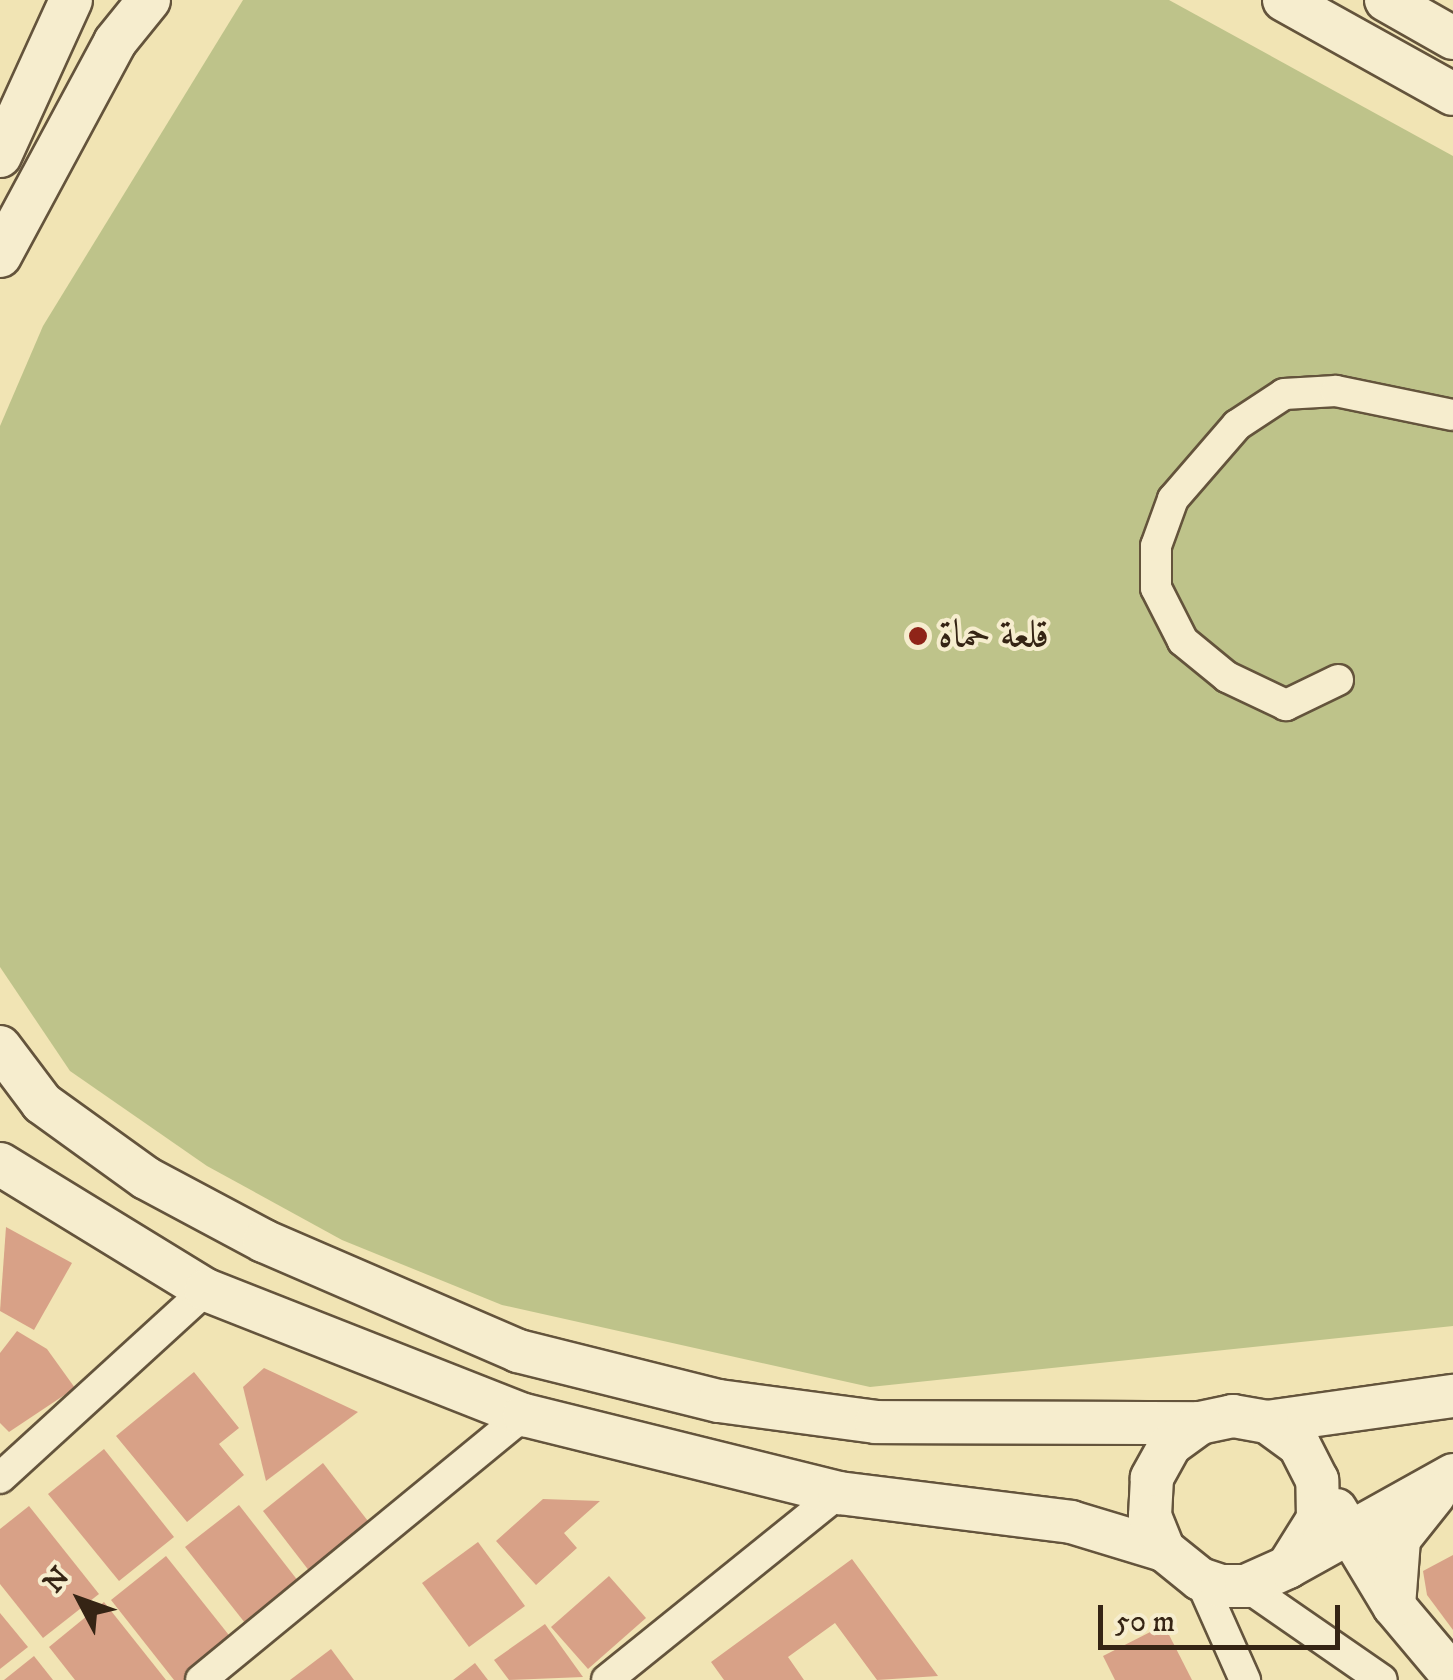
<!DOCTYPE html>
<meta charset="utf-8">
<style>
body{margin:0}
#map{position:relative;width:1453px;height:1680px;overflow:hidden;background:#f1e4b4;font-family:"IM FELL DW Pica",Amiri,serif}
div>[style]{position:absolute}
[style*='--x']{left:calc(var(--x)*1px);top:calc(var(--y)*1px);width:calc(var(--w)*1px);rotate:calc(var(--a)*1deg)}
.green>*{inset:0;background:#bec38a}
.building>*{inset:0;background:#d8a187}
.roads{filter:drop-shadow(2px 0 #64543c) drop-shadow(-2px 0 #64543c) drop-shadow(0 2px #64543c) drop-shadow(0 -2px #64543c)}
.street>*{height:30px;margin:-15px;padding:0 15px;transform-origin:15px;border-radius:15px;background:#f6edce}
.secondary>*{height:42px;margin:-21px;padding:0 21px;transform-origin:21px;border-radius:21px;background:#f6edce}
.dots>*{width:28px;height:28px;translate:-50% -50%;box-sizing:border-box;border:5px solid #f6edce;border-radius:50%}
span{translate:-50% -50%;white-space:nowrap;text-align:center;line-height:1.15;-webkit-text-stroke:8px #f6edce;paint-order:stroke}
.poi-label{font-size:40px;color:#352414}
.left{translate:0 -50%;text-align:left}
.north{position:absolute;left:30px;top:1550px;width:100px;height:100px;-webkit-text-stroke:8px #f6edce;paint-order:stroke;rotate:311deg;font-size:28px;font-weight:700;line-height:40px;text-align:center;color:#352414}
.north::after{content:'';display:block;margin:auto;width:35px;height:45px;background:#352414;clip-path:polygon(50% 0,100% 100%,50% 72%,0 100%)}
.scale{position:absolute;left:1098px;top:1605px;width:242px;height:45px;box-sizing:border-box;border:5px solid #352414;border-top:0;padding-left:12px;font-size:30px;line-height:35px;white-space:nowrap;color:#352414;-webkit-text-stroke:8px #f6edce;paint-order:stroke}
</style>
<div id="map">
<div class="green">
<div style="clip-path:polygon(243px 0,1169px 0,1453px 156px,1453px 1326px,870px 1387px,502px 1305px,342px 1240px,207px 1166px,70px 1071px,0 967px,0 426px,43px 326px)"></div>
</div>
<div class="building">
<div style="clip-path:polygon(6px 1227px,72px 1263px,34px 1330px,0 1311px)"></div>
<div style="clip-path:polygon(17px 1331px,47px 1349px,75px 1388px,9px 1432px,0 1423px,0 1353px)"></div>
<div style="clip-path:polygon(264px 1368px,358px 1412px,266px 1481px,243px 1387px)"></div>
<div style="clip-path:polygon(194px 1372px,239px 1428px,219px 1444px,244px 1475px,187px 1522px,116px 1436px)"></div>
<div style="clip-path:polygon(104px 1449px,174px 1537px,119px 1581px,48px 1494px)"></div>
<div style="clip-path:polygon(323px 1463px,371px 1525px,310px 1572px,263px 1511px)"></div>
<div style="clip-path:polygon(543px 1499px,600px 1501px,564px 1533px,577px 1548px,536px 1585px,496px 1541px)"></div>
<div style="clip-path:polygon(239px 1505px,302px 1586px,249px 1628px,185px 1547px)"></div>
<div style="clip-path:polygon(29px 1506px,99px 1594px,43px 1638px,0 1584px,0 1529px)"></div>
<div style="clip-path:polygon(478px 1542px,525px 1606px,469px 1647px,422px 1583px)"></div>
<div style="clip-path:polygon(1453px 1555px,1453px 1630px,1427px 1595px,1423px 1571px)"></div>
<div style="clip-path:polygon(166px 1556px,236px 1644px,191px 1680px,174px 1680px,111px 1600px)"></div>
<div style="clip-path:polygon(852px 1559px,938px 1676px,877px 1680px,835px 1623px,788px 1657px,804px 1680px,724px 1680px,711px 1662px)"></div>
<div style="clip-path:polygon(609px 1576px,646px 1618px,588px 1669px,551px 1627px)"></div>
<div style="clip-path:polygon(104px 1602px,166px 1680px,75px 1680px,49px 1647px)"></div>
<div style="clip-path:polygon(0 1613px,28px 1647px,0 1669px)"></div>
<div style="clip-path:polygon(545px 1624px,583px 1677px,509px 1680px,494px 1660px)"></div>
<div style="clip-path:polygon(1164px 1625px,1192px 1680px,1115px 1680px,1103px 1656px)"></div>
<div style="clip-path:polygon(331px 1649px,354px 1680px,290px 1680px)"></div>
<div style="clip-path:polygon(34px 1656px,53px 1680px,4px 1680px)"></div>
<div style="clip-path:polygon(475px 1663px,488px 1680px,453px 1680px)"></div>
</div>
<div class="roads">
<div class="street">
<div style="--x:1338;--y:680;--w:58;--a:154.3"></div>
<div style="--x:1286;--y:705;--w:65;--a:-154.6"></div>
<div style="--x:1227;--y:677;--w:57;--a:-140.7"></div>
<div style="--x:1183;--y:641;--w:59;--a:-117"></div>
<div style="--x:1156;--y:588;--w:42;--a:-90"></div>
<div style="--x:1156;--y:546;--w:50;--a:-70.1"></div>
<div style="--x:1173;--y:499;--w:98;--a:-49.1"></div>
<div style="--x:1237;--y:425;--w:56;--a:-33.4"></div>
<div style="--x:1284;--y:394;--w:52;--a:-3.3"></div>
<div style="--x:1336;--y:391;--w:119;--a:11.6"></div>
<div style="--x:0;--y:1478;--w:279;--a:-42.4"></div>
<div style="--x:1200;--y:1579;--w:111;--a:66"></div>
<div style="--x:1246;--y:1586;--w:165;--a:34.7"></div>
<div style="--x:201;--y:1680;--w:418;--a:-39.4"></div>
<div style="--x:607;--y:1680;--w:298;--a:-38.9"></div>
</div>
<div class="secondary">
<div style="--x:1284;--y:0;--w:193;--a:29.1"></div>
<div style="--x:1386;--y:0;--w:77;--a:29.6"></div>
<div style="--x:0;--y:156;--w:171;--a:-65.5"></div>
<div style="--x:0;--y:256;--w:243;--a:-61.7"></div>
<div style="--x:115;--y:42;--w:54;--a:-51"></div>
<div style="--x:0;--y:1047;--w:70;--a:53.1"></div>
<div style="--x:42;--y:1103;--w:128;--a:35.8"></div>
<div style="--x:146;--y:1178;--w:134;--a:28.1"></div>
<div style="--x:264;--y:1241;--w:277;--a:23.4"></div>
<div style="--x:518;--y:1351;--w:207;--a:14"></div>
<div style="--x:719;--y:1401;--w:158;--a:7.6"></div>
<div style="--x:876;--y:1422;--w:324;--a:0.2"></div>
<div style="--x:0;--y:1164;--w:241;--a:31.5"></div>
<div style="--x:206;--y:1290;--w:342;--a:21.5"></div>
<div style="--x:524;--y:1415;--w:325;--a:13.9"></div>
<div style="--x:839;--y:1493;--w:234;--a:7.1"></div>
<div style="--x:1071;--y:1522;--w:97;--a:16.8"></div>
<div style="--x:1267;--y:1422;--w:188;--a:-8"></div>
<div style="--x:1336;--y:1510;--w:112;--a:58.9"></div>
<div style="--x:1394;--y:1606;--w:92;--a:49.9"></div>
<div style="--x:1288;--y:1567;--w:57;--a:-58"></div>
<div style="--x:1318;--y:1519;--w:39;--a:-91"></div>
<div style="--x:1317;--y:1480;--w:39;--a:-117"></div>
<div style="--x:1299;--y:1445;--w:39;--a:-144"></div>
<div style="--x:1267;--y:1422;--w:35;--a:-170"></div>
<div style="--x:1233;--y:1416;--w:34;--a:168"></div>
<div style="--x:1200;--y:1423;--w:37;--a:144"></div>
<div style="--x:1170;--y:1445;--w:38;--a:119"></div>
<div style="--x:1152;--y:1478;--w:38;--a:93"></div>
<div style="--x:1150;--y:1516;--w:37;--a:68"></div>
<div style="--x:1164;--y:1550;--w:46;--a:38.9"></div>
<div style="--x:1200;--y:1579;--w:23;--a:18"></div>
<div style="--x:1222;--y:1586;--w:24;--a:0"></div>
<div style="--x:1246;--y:1586;--w:46;--a:-24.3"></div>
<div style="--x:1288;--y:1567;--w:189;--a:-29.1"></div>
<div style="--x:1394;--y:1606;--w:67;--a:-85.7"></div>
<div style="--x:1399;--y:1539;--w:56;--a:-51.5"></div>
</div>
</div>
<div class="dots">
<div style="left:918px;top:636px;background:#8f2418"></div>
</div>
<div class="poi-label">
<span class="left" style="left:938px;top:636px">قلعة حماة</span>
</div>
<div class="north">N</div>
<div class="scale">50 m</div>
</div>
